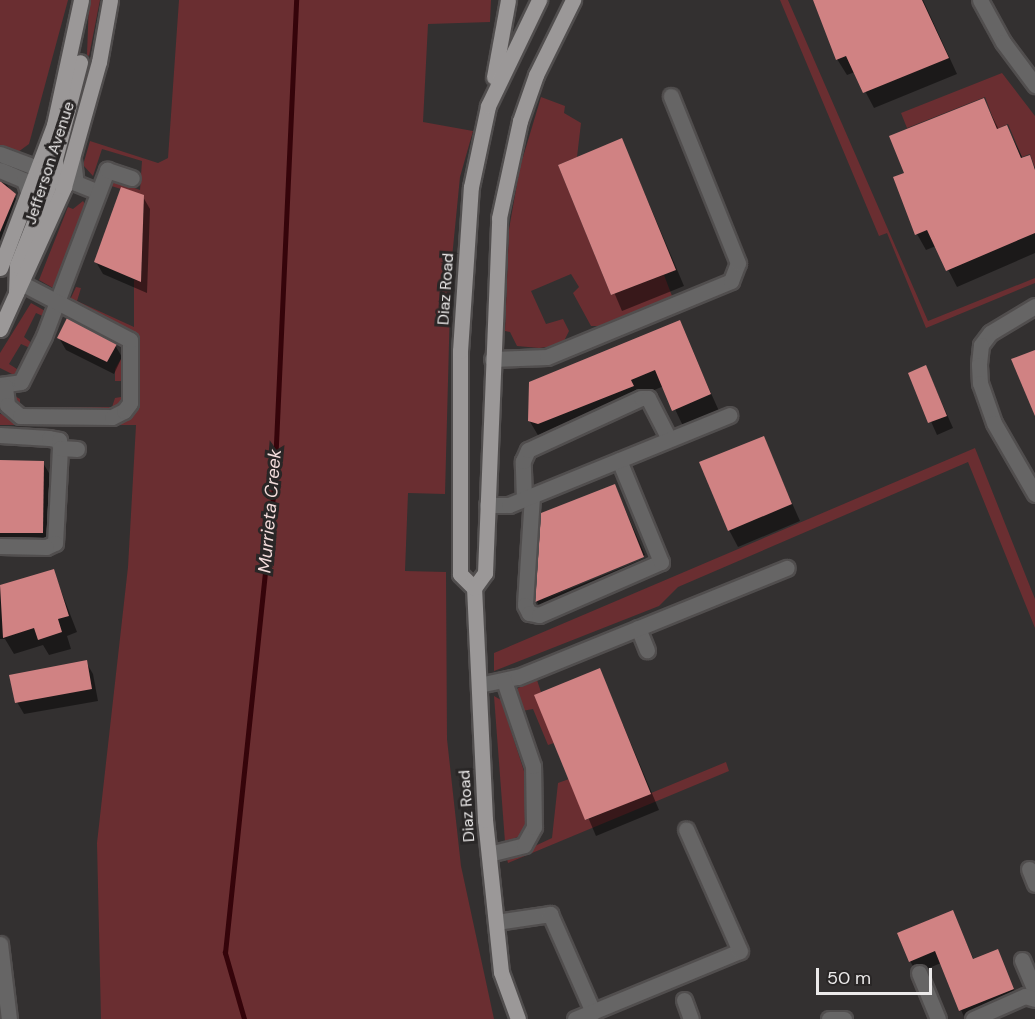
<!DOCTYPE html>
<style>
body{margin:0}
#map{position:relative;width:1035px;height:1019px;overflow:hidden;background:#333030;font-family:"DM Sans",sans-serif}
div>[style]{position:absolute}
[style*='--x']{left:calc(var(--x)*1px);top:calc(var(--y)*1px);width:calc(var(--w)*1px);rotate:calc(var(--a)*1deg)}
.green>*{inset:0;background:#6a2e31}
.shadow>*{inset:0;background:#0007}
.stream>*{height:4.5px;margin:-2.25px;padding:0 2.25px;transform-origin:2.25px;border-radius:2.25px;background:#35040a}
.building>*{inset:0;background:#d08283}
.roads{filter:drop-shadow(2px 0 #514e4e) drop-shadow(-2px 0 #514e4e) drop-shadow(0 2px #514e4e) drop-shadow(0 -2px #514e4e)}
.minor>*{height:15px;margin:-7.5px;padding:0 7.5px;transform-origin:7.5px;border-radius:7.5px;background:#666565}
.major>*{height:15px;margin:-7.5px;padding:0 7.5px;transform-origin:7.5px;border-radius:7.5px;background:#9b9898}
span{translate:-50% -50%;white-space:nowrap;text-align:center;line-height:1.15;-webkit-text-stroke:6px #292626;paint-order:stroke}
.street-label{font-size:16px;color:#eceaea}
.water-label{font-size:18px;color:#f3dcdb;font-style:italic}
.scale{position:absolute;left:816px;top:968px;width:116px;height:27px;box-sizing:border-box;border:3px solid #eceaea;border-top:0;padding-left:8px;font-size:18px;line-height:21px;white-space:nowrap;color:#eceaea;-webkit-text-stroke:4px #292626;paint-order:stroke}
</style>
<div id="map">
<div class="green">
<div style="clip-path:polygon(0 0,68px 0,29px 144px,18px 152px,0 147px)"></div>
<div style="clip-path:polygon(89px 0,100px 0,89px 56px,87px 55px)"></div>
<div style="clip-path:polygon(179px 0,491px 0,490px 22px,428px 24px,423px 122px,473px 131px,460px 177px,451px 268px,445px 494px,408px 493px,405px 571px,446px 572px,447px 739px,461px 866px,494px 1019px,101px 1019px,97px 843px,128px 567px,136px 425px,0 425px,0 414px,109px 422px,127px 418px,134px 409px,137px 344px,69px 302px,76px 287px,81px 288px,77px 301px,134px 327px,134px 280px,141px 281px,144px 196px,108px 185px,112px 180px,140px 190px,142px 161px,102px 149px,93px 176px,83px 165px,90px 141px,158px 163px,168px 158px)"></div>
<div style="clip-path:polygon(780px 0,788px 0,928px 321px,1035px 278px,1035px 283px,926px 328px,887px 233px,879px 236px)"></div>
<div style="clip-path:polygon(1002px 73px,1035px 116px,1035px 168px,1030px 154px,1022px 157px,1008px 124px,997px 129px,985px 97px,907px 128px,901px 113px)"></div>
<div style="clip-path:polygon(541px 97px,565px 106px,564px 113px,581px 123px,577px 157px,558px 165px,611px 295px,664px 275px,672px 296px,600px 326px,591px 326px,573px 293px,579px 287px,571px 274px,531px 291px,546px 324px,563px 319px,569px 331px,562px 345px,539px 348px,517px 346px,510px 332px,505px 331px,509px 229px,520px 167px)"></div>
<div style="clip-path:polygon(83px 201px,85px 204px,53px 288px,39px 280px,68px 207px,73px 209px)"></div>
<div style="clip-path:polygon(31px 303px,47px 312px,45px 317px,36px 313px,24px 337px,33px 344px,30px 348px,21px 344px,9px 364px,17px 369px,16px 376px,0 368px,0 353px)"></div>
<div style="clip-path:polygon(126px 350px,125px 399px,117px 410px,22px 411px,15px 408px,13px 395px,20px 399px,20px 407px,112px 407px,115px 398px,121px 397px,121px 381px,115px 381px,115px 369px)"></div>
<div style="clip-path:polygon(975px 448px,1035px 599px,1035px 628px,968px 462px,678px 587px,659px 606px,494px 671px,494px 653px)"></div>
<div style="clip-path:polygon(537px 680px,541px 692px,535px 695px,554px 743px,548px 745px,533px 709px,522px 711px,516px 696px,518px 688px)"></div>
<div style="clip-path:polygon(494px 696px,501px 700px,524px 771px,526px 825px,520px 836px,505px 842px)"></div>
<div style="clip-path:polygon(726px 762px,729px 771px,508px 863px,507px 859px,552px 838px,558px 783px,569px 779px,586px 820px)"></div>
</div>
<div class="shadow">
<div style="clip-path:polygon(814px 0,923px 0,957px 74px,874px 108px,855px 72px,847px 75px,837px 59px)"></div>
<div style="clip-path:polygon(984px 100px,999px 130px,1007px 126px,1023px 159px,1029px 157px,1035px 168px,1035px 253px,957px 287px,936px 246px,926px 250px,917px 234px,906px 173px)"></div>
<div style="clip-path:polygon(622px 140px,684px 286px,622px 311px,560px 165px)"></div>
<div style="clip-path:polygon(0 181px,7px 185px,24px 211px,0 268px)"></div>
<div style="clip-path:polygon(143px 197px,150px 209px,147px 293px,103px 274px,96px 262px)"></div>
<div style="clip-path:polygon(679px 322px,719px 411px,683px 426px,664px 386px,539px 437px,529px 420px)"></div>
<div style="clip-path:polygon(59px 338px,115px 345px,122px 357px,114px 374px,66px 350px)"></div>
<div style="clip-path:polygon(926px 367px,953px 428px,937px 435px,910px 374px)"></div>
<div style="clip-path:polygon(763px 438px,800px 521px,738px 547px,729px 530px)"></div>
<div style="clip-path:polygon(0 462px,43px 463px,52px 478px,51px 548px,0 547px)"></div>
<div style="clip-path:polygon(615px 486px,645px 555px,545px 599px,646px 558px,652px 574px,546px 617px,537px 602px,542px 514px)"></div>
<div style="clip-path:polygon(53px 570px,77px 632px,67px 636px,71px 649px,49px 655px,43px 645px,14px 654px,5px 639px,0 639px,0 587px)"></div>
<div style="clip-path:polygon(86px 662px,93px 674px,98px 701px,24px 714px,17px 702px)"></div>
<div style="clip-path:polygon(600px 670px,659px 810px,596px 836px,536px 695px)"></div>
<div style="clip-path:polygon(952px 912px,974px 960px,997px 951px,1019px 1001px,975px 1019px,965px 1019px,941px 963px,917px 973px,910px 961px)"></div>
</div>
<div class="stream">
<div style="--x:244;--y:1019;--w:69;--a:-106.1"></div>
<div style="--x:225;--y:953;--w:468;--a:-84"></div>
<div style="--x:274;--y:488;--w:488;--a:-87.4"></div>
</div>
<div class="building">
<div style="clip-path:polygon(813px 0,922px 0,949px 58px,863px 93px,846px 56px,836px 60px)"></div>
<div style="clip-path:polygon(984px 98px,997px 129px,1007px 125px,1021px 158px,1030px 155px,1035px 170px,1035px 233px,946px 271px,927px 230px,915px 235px,893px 177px,904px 173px,889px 136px)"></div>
<div style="clip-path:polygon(622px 138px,676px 270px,611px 295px,558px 165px)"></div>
<div style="clip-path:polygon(0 181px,16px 194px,0 232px)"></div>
<div style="clip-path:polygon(121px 187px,144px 195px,141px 282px,94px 262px)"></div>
<div style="clip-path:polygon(67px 318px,117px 344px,107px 362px,57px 338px)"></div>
<div style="clip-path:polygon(680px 320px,711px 394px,672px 411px,655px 370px,631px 380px,634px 386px,538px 424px,528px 421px,529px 382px)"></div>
<div style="clip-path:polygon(1035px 350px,1035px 416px,1011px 359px)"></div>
<div style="clip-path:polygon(926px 365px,947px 416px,928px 423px,908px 373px)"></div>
<div style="clip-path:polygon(764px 436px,792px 504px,728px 531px,699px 462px)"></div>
<div style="clip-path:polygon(0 460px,44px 461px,43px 533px,0 533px)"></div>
<div style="clip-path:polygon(615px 484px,644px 557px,535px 602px,541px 513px)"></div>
<div style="clip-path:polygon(54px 569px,69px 616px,58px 619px,62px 632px,38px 640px,34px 628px,3px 638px,0 585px)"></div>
<div style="clip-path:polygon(87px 660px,92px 689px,15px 703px,9px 675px)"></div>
<div style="clip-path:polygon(600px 668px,651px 794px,585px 820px,534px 695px)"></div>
<div style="clip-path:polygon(953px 910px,973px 959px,998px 949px,1014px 989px,959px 1011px,935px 951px,909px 962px,897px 933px)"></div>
</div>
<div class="roads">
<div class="minor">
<div style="--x:980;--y:0;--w:48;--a:61.3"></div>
<div style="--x:1003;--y:42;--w:54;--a:53.3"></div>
<div style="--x:0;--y:154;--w:43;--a:20.6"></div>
<div style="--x:73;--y:160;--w:23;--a:83"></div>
<div style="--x:76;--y:183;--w:24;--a:22"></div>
<div style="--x:0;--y:170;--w:26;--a:23"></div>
<div style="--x:24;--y:180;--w:18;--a:71"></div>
<div style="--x:1035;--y:306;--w:52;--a:149"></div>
<div style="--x:990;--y:333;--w:15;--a:127"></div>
<div style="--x:981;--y:345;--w:20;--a:96"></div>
<div style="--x:979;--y:365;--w:18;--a:87"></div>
<div style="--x:980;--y:383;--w:42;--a:70.7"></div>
<div style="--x:994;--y:423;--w:82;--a:60"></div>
<div style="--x:492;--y:359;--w:55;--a:-2.1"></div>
<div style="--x:547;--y:357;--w:199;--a:-22.4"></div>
<div style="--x:731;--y:281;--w:19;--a:-69"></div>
<div style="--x:738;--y:263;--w:180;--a:-111.9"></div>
<div style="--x:0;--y:385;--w:21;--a:-8"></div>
<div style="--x:21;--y:382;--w:51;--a:-63.4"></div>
<div style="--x:44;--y:336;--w:178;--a:-69.2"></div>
<div style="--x:107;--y:170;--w:26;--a:18"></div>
<div style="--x:5;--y:386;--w:19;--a:84"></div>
<div style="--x:7;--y:405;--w:17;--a:40"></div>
<div style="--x:20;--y:416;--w:92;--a:0.6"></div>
<div style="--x:112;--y:417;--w:13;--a:-27"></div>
<div style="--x:124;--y:411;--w:10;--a:-53"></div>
<div style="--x:130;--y:403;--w:63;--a:-90"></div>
<div style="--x:130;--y:340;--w:121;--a:-152.4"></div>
<div style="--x:0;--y:435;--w:49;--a:3.5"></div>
<div style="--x:49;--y:438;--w:10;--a:11"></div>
<div style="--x:59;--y:440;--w:8;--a:83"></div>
<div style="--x:60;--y:448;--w:95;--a:93"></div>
<div style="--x:55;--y:543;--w:10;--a:156"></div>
<div style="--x:46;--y:547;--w:46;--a:-178.8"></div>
<div style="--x:60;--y:448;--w:17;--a:3"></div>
<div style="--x:532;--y:496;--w:109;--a:93.7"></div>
<div style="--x:525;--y:605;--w:9;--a:63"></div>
<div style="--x:529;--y:613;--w:10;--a:11"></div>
<div style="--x:539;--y:615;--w:133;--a:-23.5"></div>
<div style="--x:661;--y:562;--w:110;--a:-112.4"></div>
<div style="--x:524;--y:499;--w:38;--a:-92"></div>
<div style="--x:523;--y:461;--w:12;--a:-66"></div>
<div style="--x:528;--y:450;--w:124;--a:-24.7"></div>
<div style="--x:641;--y:398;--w:7;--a:0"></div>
<div style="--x:648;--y:398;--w:46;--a:62.9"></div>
<div style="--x:487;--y:505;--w:22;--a:0"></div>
<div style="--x:509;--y:505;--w:238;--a:-22.2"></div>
<div style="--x:638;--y:628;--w:24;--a:68"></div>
<div style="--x:479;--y:685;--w:40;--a:-12"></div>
<div style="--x:518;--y:677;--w:290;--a:-22.1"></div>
<div style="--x:489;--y:854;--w:36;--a:-14"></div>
<div style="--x:524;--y:845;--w:21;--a:-61"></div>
<div style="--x:534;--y:827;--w:61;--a:-90.9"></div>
<div style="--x:533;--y:766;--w:90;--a:-108.8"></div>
<div style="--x:1029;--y:869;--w:16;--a:68"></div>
<div style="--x:496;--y:922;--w:55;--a:-8.4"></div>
<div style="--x:550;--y:914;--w:107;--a:66.3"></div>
<div style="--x:0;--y:944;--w:76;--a:83.2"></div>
<div style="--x:1022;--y:960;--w:34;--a:67"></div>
<div style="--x:919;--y:973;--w:50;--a:67.6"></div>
<div style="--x:684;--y:1000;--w:20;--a:70"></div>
<div style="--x:575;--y:1019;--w:178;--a:-22.4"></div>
<div style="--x:740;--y:951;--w:133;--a:-113.9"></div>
<div style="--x:829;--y:1019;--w:15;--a:0"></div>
<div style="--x:973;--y:1019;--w:57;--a:-23.9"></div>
<div style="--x:1025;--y:996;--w:10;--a:17"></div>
</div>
<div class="major">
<div style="--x:494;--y:77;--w:78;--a:-79.7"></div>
<div style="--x:64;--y:187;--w:13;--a:-129"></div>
<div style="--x:56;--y:177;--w:18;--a:-93"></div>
<div style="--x:55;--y:159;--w:100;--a:-75.5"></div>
<div style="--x:0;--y:268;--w:153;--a:-69.3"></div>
<div style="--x:54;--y:125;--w:128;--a:-77.8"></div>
<div style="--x:16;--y:293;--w:28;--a:-88"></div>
<div style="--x:17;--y:265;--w:84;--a:-68.3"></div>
<div style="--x:48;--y:187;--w:20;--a:-114"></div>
<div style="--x:0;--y:329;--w:156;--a:-65.7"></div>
<div style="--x:64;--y:187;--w:130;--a:-74.4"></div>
<div style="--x:99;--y:62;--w:63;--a:-79.9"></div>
<div style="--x:474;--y:588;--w:20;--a:-135"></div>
<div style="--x:460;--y:574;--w:223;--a:-90"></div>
<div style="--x:460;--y:351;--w:164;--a:-86.2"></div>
<div style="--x:471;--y:187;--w:83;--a:-78.1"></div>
<div style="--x:488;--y:106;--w:118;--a:-64.3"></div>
<div style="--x:518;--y:1019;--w:50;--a:-109.9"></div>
<div style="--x:501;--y:972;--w:153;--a:-96"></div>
<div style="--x:485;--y:820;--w:232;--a:-92.7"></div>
<div style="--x:474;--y:588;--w:19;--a:-54"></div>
<div style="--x:485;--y:573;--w:355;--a:-87.7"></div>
<div style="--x:499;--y:218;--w:99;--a:-77.8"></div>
<div style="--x:520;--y:121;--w:49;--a:-70.8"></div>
<div style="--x:536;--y:75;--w:84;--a:-63.7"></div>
</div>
</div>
<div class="street-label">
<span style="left:50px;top:163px;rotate:-72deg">Jefferson Avenue</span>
<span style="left:446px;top:289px;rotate:-86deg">Diaz Road</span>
<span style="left:467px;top:806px;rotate:-94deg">Diaz Road</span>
</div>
<div class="water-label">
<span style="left:270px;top:511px;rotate:-85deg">Murrieta Creek</span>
</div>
<div class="scale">50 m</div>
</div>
